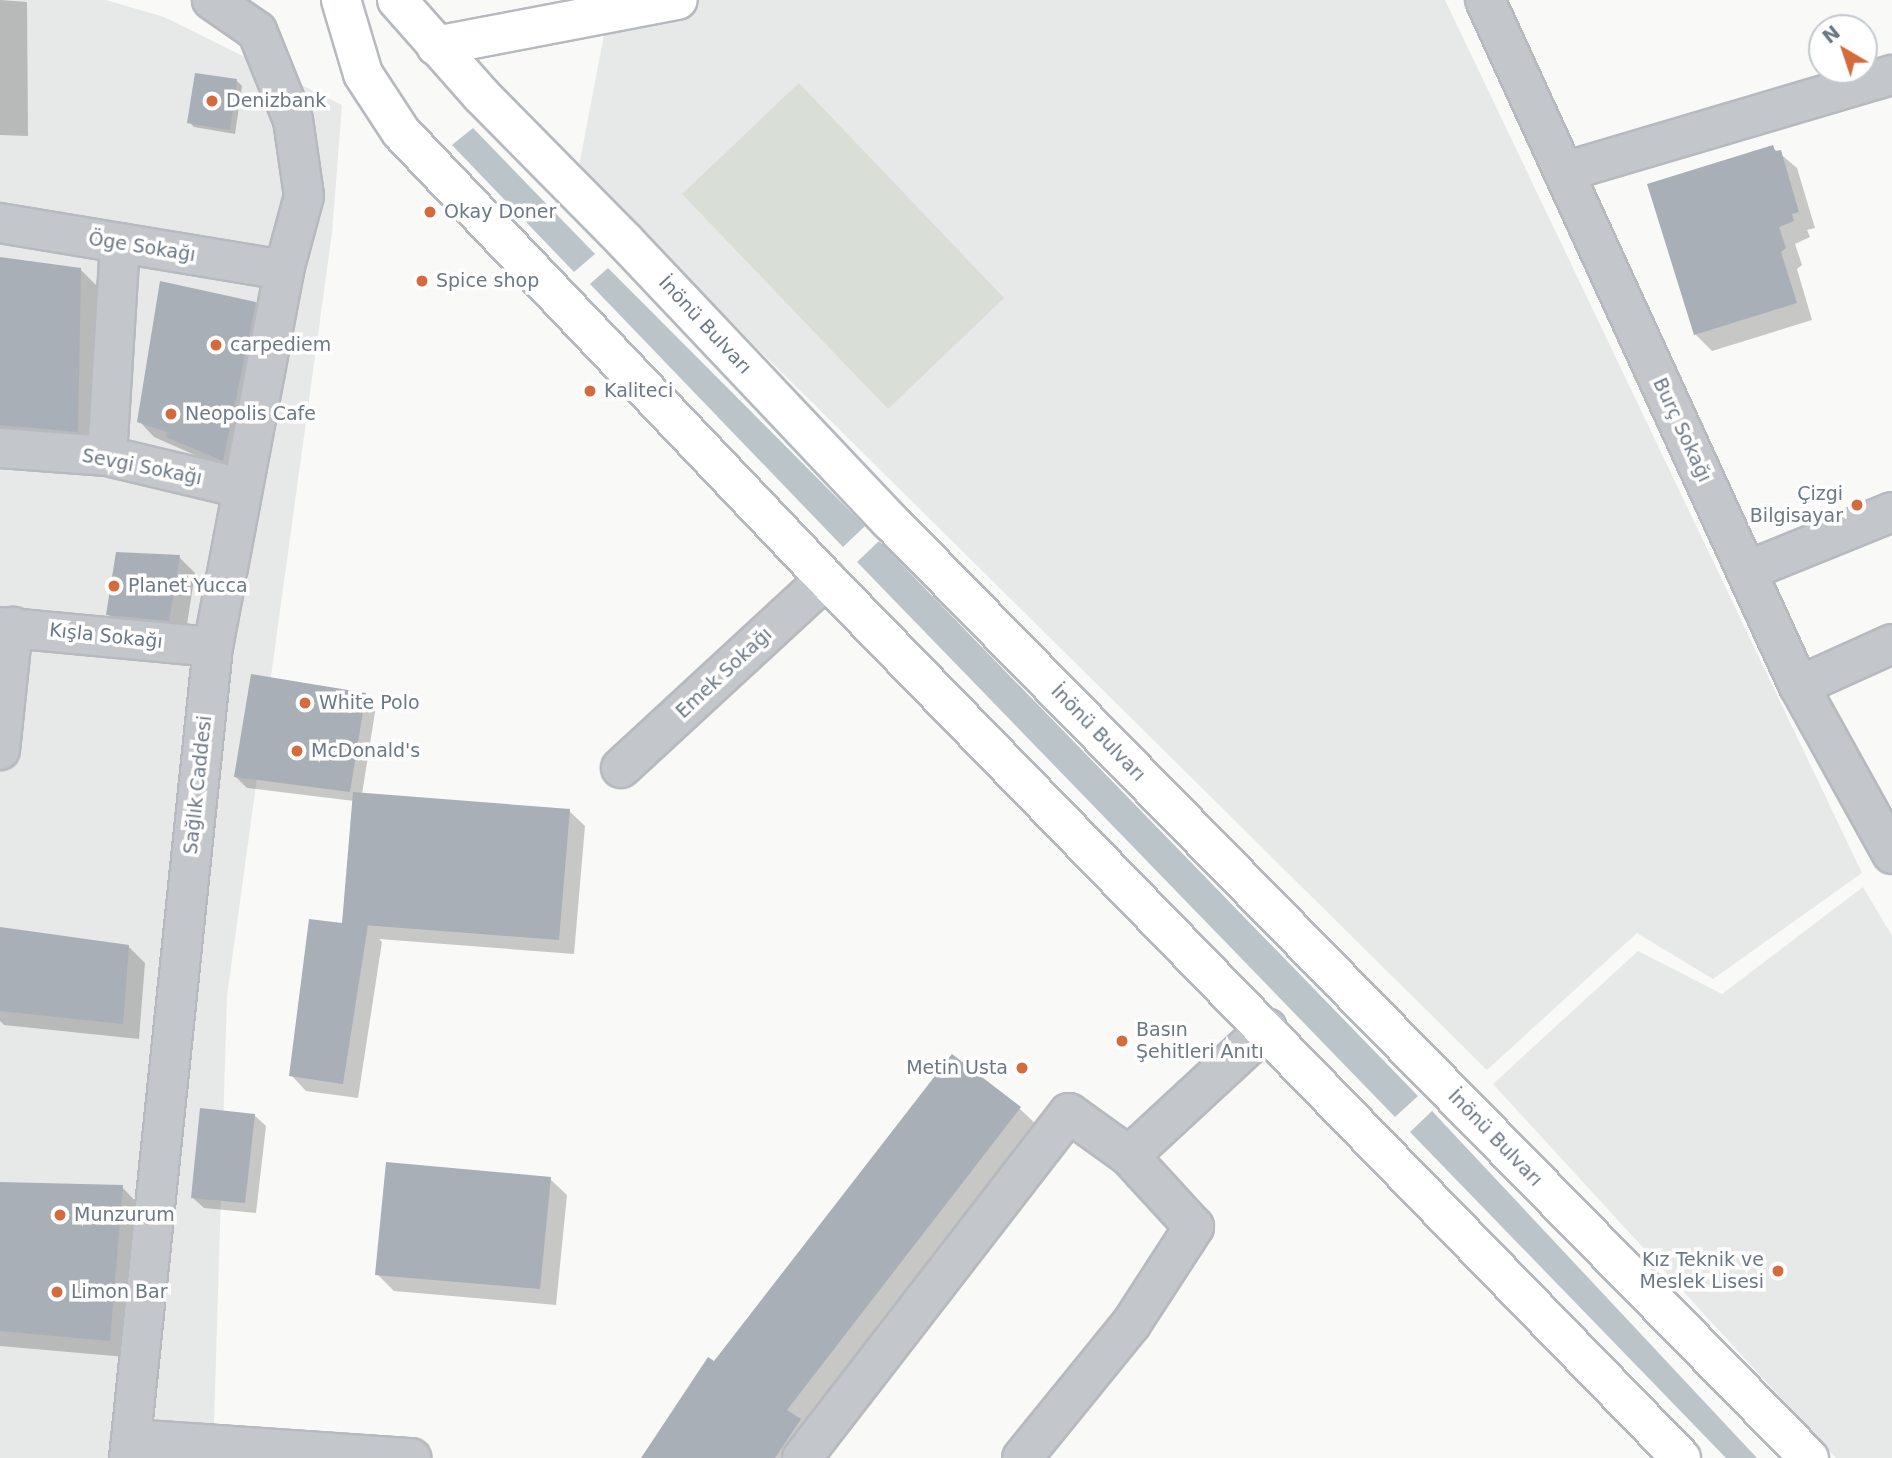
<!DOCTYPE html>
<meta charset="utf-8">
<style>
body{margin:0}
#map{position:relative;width:1892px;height:1458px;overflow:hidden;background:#f9f9f8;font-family:"DejaVu Sans",sans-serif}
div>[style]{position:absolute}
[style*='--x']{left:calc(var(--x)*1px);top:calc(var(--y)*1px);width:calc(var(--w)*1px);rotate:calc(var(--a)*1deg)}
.built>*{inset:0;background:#e7e8e8}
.green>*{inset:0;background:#d9ded7}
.water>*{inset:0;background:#bbc4c9}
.shadow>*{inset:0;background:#0003}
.building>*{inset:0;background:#a9afb6}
.roads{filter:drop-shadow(2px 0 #b6babf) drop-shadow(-2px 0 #b6babf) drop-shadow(0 2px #b6babf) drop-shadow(0 -2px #b6babf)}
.street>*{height:38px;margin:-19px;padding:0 19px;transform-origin:19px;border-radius:19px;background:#c3c6ca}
.secondary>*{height:38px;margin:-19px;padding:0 19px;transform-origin:19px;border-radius:19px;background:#fff}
.dots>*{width:19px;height:19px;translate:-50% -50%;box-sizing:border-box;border:4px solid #fff;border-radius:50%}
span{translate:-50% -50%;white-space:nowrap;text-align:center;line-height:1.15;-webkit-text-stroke:7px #fff;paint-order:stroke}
.poi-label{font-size:19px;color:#6b7886}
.left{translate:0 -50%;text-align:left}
.right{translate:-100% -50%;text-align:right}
.street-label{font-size:19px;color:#6b7886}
.north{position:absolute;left:1808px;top:14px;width:70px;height:70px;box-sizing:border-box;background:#fff;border:2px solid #c4c9cf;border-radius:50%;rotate:321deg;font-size:19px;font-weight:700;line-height:28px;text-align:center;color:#6b7886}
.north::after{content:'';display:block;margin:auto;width:24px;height:32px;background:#d56b3c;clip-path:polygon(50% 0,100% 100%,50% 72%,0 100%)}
</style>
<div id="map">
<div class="built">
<div style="clip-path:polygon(0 0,106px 0,164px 17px,342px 105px,332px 233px,227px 996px,213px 1458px,0 1458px)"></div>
<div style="clip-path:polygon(687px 0,1445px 0,1862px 873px,1713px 979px,1637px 933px,1487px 1070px,578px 171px,608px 14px)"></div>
<div style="clip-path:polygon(1863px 887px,1892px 936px,1892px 1458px,1836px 1458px,1493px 1084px,1638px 951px,1722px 994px)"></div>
</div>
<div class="green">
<div style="clip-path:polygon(799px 83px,1004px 298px,888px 409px,682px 194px)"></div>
</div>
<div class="water">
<div style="clip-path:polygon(473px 128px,595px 254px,574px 272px,452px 145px)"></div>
<div style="clip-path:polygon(608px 268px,865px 526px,843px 547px,590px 284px)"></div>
<div style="clip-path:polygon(879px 541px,1418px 1096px,1395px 1117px,857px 562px)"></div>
<div style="clip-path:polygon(1432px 1111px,1757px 1458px,1726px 1458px,1410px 1132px)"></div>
</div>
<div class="shadow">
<div style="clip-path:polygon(0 0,27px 2px,28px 136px,0 135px)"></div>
<div style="clip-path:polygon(237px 81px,242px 86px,235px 134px,194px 127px,189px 122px)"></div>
<div style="clip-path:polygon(1772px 147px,1797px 168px,1815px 228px,1807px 230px,1810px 237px,1795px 244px,1802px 265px,1797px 269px,1812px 320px,1712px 351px,1695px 334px)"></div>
<div style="clip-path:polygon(0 259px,80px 269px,97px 286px,94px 448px,0 438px)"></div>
<div style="clip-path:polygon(255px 303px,270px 319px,238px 474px,154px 437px,139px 421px)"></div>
<div style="clip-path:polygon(179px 557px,195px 573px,185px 637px,125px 631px,108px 614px)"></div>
<div style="clip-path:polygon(365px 695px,376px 706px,362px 794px,569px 811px,585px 826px,574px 954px,379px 939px,382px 942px,358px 1098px,306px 1091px,291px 1075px,343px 925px,354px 801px,247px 788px,236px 777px)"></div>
<div style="clip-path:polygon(0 929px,128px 946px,145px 963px,139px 1039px,4px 1025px,0 1021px)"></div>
<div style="clip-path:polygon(952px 1056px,1020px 1109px,1040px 1128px,807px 1458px,643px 1458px)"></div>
<div style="clip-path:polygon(254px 1115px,266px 1126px,256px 1213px,204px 1208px,192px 1197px)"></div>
<div style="clip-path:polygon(550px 1179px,567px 1195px,556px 1305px,394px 1291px,377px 1274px)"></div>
<div style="clip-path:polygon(0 1184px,122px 1187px,138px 1204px,126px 1357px,0 1346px)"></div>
</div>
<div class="building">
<div style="clip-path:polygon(195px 73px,237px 79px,230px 130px,187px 123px)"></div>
<div style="clip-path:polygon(1773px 145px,1775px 151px,1781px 150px,1799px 212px,1792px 214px,1794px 221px,1779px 227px,1786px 248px,1781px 252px,1797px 303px,1694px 335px,1647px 184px)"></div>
<div style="clip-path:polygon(0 257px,81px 268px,78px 432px,0 425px)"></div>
<div style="clip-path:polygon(160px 281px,256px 302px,223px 461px,166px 437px,167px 432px,137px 422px)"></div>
<div style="clip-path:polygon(116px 552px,180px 555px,169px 621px,106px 615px)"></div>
<div style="clip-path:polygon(251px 674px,366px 693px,350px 792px,234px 777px)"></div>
<div style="clip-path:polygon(353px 792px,570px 809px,559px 940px,363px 925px,368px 925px,343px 1084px,289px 1076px,309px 919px,342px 923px)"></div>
<div style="clip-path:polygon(0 927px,129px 945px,123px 1024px,0 1011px)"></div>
<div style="clip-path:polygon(952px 1054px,1021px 1107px,787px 1410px,801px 1419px,775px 1458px,641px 1458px,708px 1357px,714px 1361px)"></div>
<div style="clip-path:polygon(200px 1108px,255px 1114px,245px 1203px,191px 1198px)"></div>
<div style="clip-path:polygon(386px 1162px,551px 1177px,540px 1289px,375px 1275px)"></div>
<div style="clip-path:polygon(0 1182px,123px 1185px,110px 1341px,0 1331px)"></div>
</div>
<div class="roads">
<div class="street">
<div style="--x:1485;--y:0;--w:754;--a:65.41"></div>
<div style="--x:1799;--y:686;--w:192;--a:61"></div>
<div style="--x:1564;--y:172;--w:342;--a:-16.5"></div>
<div style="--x:0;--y:223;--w:288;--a:9.4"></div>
<div style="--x:0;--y:448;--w:107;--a:4.3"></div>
<div style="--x:107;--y:456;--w:138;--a:13.4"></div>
<div style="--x:107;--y:456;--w:213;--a:-86.5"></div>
<div style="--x:1747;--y:571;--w:157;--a:-22.1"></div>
<div style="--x:0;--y:627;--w:214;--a:5.4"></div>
<div style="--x:1799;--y:686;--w:102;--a:-24.3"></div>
<div style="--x:0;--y:750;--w:124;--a:-84"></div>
<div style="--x:621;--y:768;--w:279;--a:-42.7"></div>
<div style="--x:131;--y:1439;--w:281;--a:3.9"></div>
<div style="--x:129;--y:1458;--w:815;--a:-84.09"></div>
<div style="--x:213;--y:647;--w:384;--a:-79.3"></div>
<div style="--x:284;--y:270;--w:77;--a:-74.9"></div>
<div style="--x:304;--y:196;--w:77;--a:-98.2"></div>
<div style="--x:293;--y:120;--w:96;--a:-112"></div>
<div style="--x:257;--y:31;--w:55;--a:-145.4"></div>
<div style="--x:802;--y:1458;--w:436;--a:-52.3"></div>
<div style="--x:1069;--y:1113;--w:74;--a:35.6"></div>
<div style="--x:1022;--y:1458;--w:173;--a:-50.9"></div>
<div style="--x:1131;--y:1324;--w:116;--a:-57"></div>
<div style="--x:1194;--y:1227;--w:96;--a:-132.5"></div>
<div style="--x:1129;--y:1156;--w:188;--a:-42.8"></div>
</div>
<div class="secondary">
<div style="--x:341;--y:0;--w:77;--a:73.4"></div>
<div style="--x:363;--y:74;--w:69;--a:56.8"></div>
<div style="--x:401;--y:132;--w:617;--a:46.45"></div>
<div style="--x:826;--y:579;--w:1226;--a:45.79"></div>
<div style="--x:397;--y:0;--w:128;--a:48.5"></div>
<div style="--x:482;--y:96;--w:204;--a:45.4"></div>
<div style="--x:625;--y:241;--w:387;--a:46.6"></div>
<div style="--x:891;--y:522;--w:1311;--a:45.56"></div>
<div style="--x:436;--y:46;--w:246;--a:-10.8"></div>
</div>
</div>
<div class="dots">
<div style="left:212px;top:101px;background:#d56b3c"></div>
<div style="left:430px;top:212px;background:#d56b3c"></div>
<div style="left:422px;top:281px;background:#d56b3c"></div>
<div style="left:216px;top:345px;background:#d56b3c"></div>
<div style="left:590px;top:391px;background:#d56b3c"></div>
<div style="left:171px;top:414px;background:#d56b3c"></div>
<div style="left:1857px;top:505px;background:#d56b3c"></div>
<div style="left:114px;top:586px;background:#d56b3c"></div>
<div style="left:305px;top:703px;background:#d56b3c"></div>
<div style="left:297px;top:751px;background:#d56b3c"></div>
<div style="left:1122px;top:1041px;background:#d56b3c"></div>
<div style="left:1022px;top:1068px;background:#d56b3c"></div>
<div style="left:60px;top:1215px;background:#d56b3c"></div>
<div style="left:1778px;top:1271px;background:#d56b3c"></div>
<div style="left:57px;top:1292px;background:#d56b3c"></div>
</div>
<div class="poi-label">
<span class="left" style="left:226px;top:101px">Denizbank</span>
<span class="left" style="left:444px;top:212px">Okay Doner</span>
<span class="left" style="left:436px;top:281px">Spice shop</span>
<span class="left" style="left:230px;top:345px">carpediem</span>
<span class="left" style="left:604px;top:391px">Kaliteci</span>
<span class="left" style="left:185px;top:414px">Neopolis Cafe</span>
<span class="right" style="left:1843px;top:505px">Çizgi<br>Bilgisayar</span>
<span class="left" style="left:128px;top:586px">Planet Yucca</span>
<span class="left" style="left:319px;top:703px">White Polo</span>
<span class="left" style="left:311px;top:751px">McDonald's</span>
<span class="left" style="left:1136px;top:1041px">Basın<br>Şehitleri Anıtı</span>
<span class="right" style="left:1008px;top:1068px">Metin Usta</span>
<span class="left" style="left:74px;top:1215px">Munzurum</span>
<span class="right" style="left:1764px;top:1271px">Kız Teknik ve<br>Meslek Lisesi</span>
<span class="left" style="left:71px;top:1292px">Limon Bar</span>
</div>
<div class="street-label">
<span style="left:142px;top:247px;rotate:9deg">Öge Sokağı</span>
<span style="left:705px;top:325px;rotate:47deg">İnönü Bulvarı</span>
<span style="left:1682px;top:430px;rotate:65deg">Burç Sokağı</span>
<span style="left:142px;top:467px;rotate:11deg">Sevgi Sokağı</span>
<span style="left:106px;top:636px;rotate:6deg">Kışla Sokağı</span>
<span style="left:724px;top:673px;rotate:-43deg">Emek Sokağı</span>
<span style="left:1098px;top:733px;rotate:46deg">İnönü Bulvarı</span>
<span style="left:198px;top:785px;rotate:-84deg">Sağlık Caddesi</span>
<span style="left:1495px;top:1138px;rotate:46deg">İnönü Bulvarı</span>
</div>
<div class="north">N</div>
</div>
